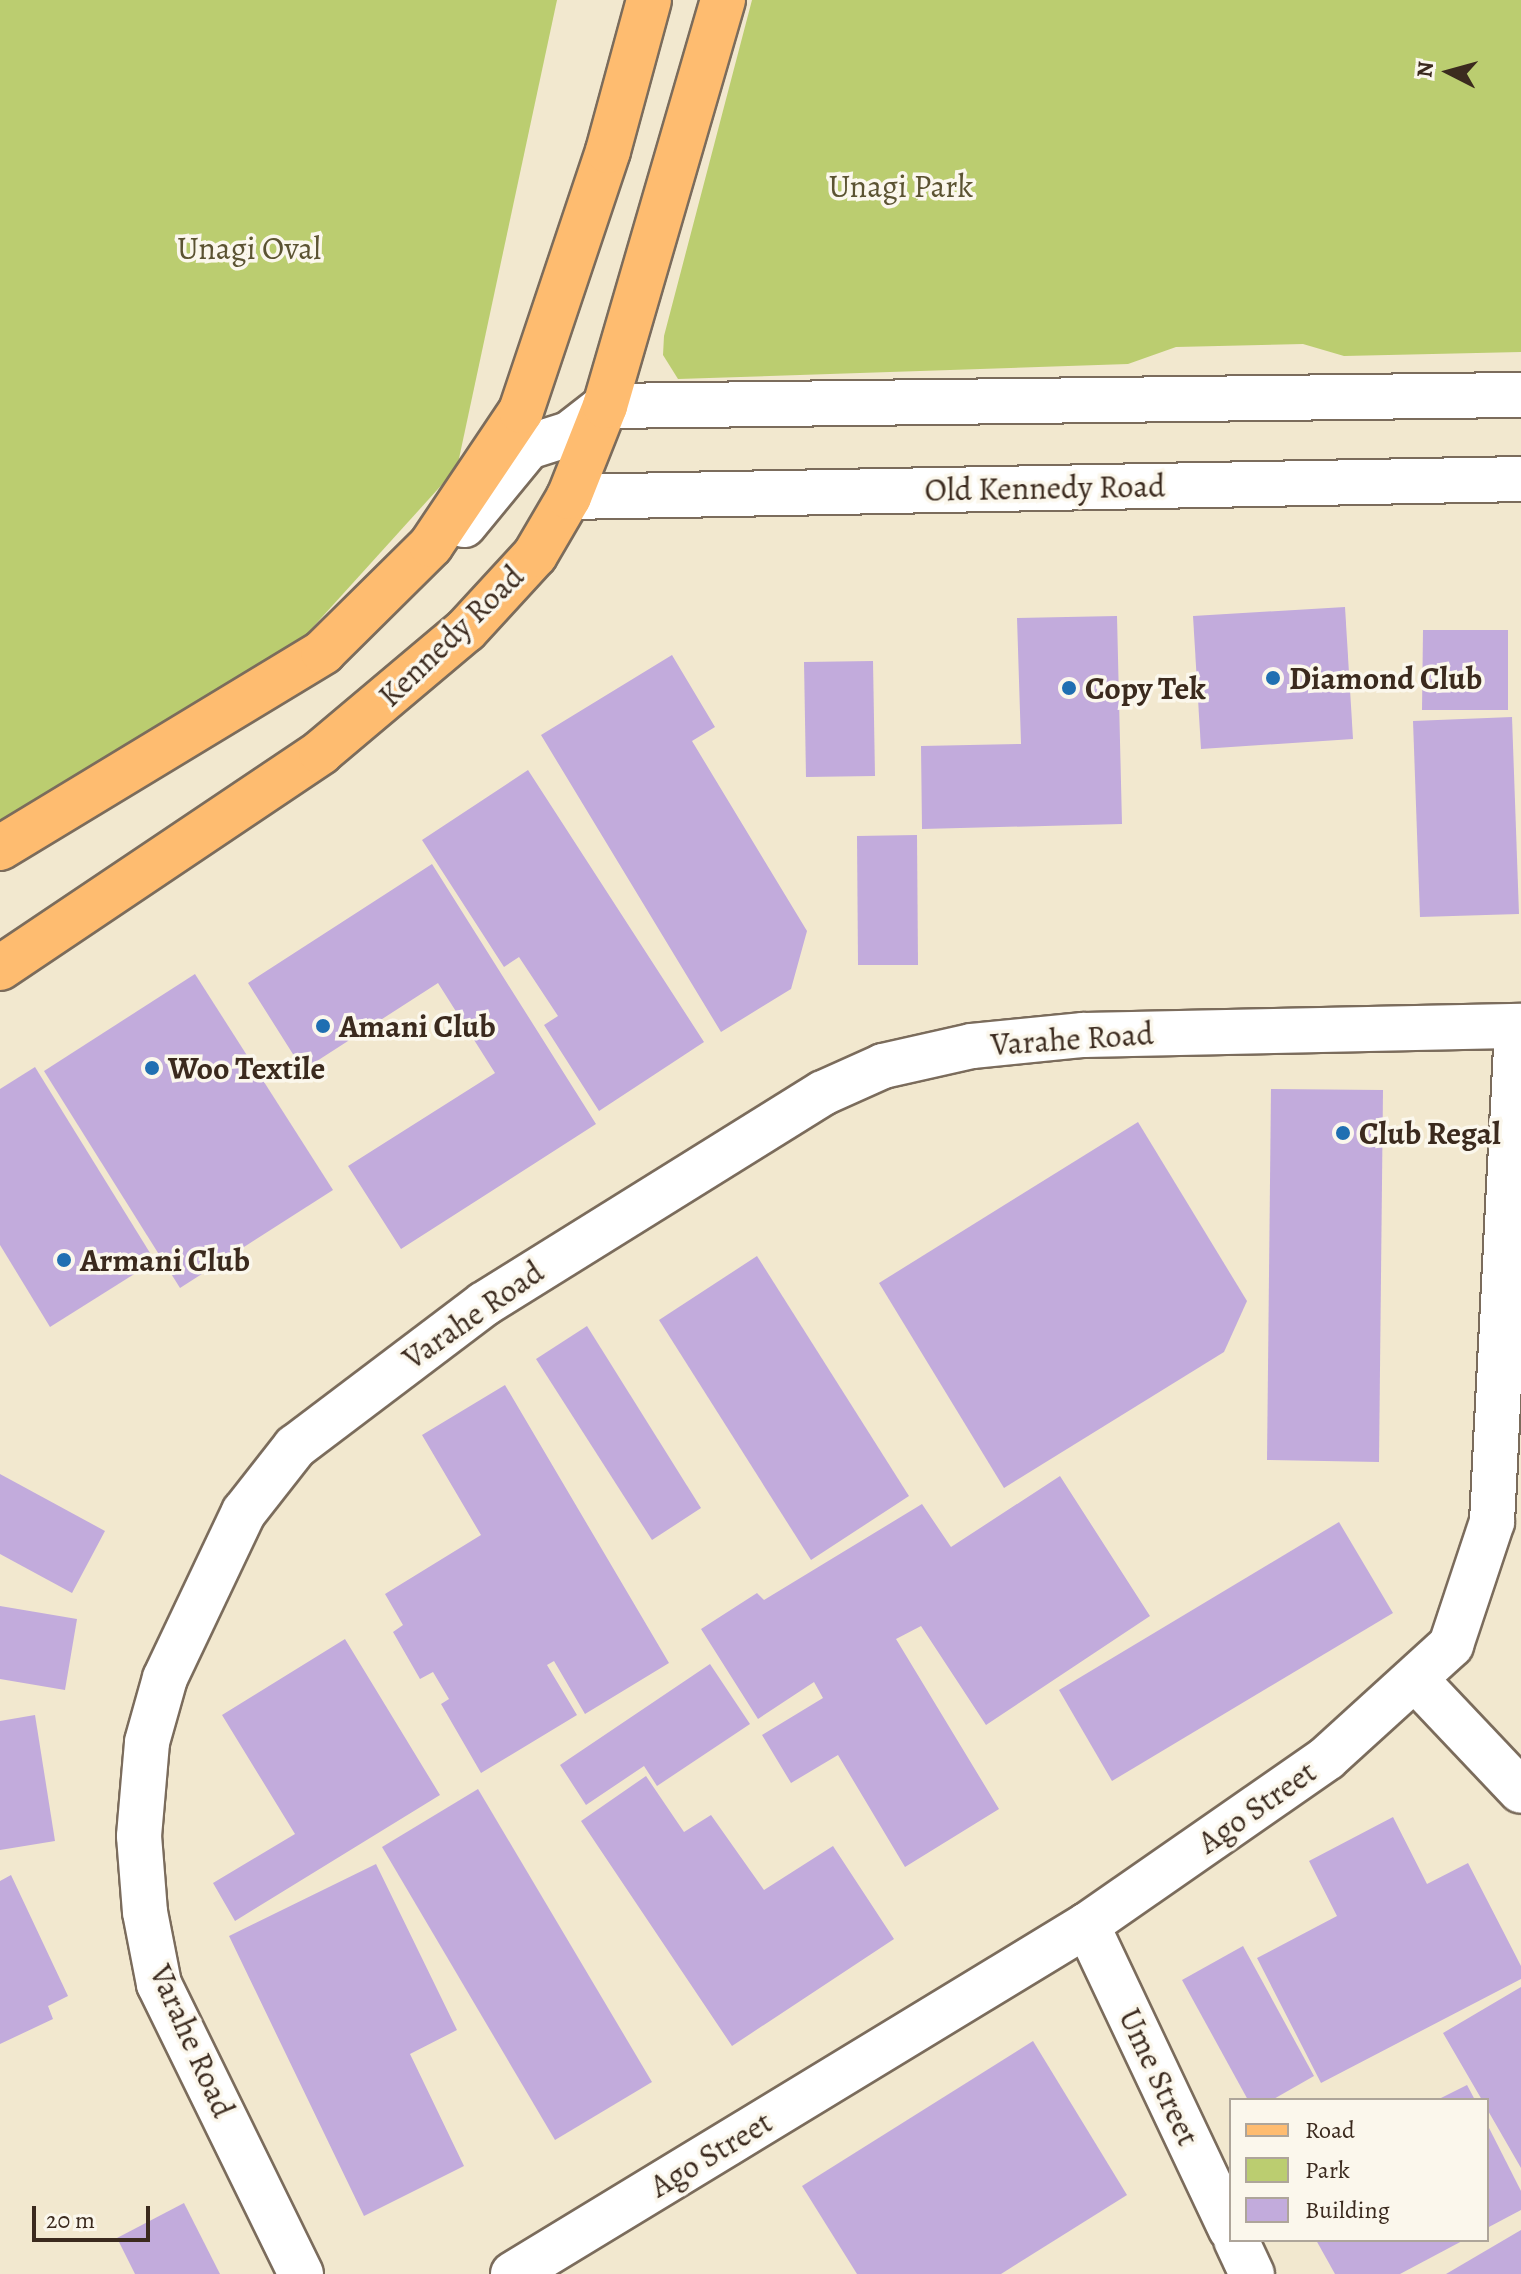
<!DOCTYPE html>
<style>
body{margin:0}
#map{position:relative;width:1521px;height:2274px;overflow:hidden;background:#f2e8cf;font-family:Alegreya,serif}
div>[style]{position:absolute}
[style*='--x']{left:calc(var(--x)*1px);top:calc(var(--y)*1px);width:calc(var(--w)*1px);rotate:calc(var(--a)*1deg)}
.green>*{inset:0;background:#bbcd70}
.building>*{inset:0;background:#c2abdc}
.roads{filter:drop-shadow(2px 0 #7b6c5c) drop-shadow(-2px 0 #7b6c5c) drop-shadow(0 2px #7b6c5c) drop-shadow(0 -2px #7b6c5c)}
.minor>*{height:44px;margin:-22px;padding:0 22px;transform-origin:22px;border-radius:22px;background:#fff}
.major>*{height:44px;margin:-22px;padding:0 22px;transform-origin:22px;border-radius:22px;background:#febc70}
.dots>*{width:22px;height:22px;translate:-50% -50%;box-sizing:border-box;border:4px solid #fbf7ec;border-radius:50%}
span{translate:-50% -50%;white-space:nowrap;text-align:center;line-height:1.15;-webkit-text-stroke:7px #fbf7ec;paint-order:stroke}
.park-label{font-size:32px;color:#5b5332}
.street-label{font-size:32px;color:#3b2a1e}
.poi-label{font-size:32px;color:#3b2a1e;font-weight:700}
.left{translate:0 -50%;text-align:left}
.legend{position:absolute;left:1229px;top:2098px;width:260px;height:144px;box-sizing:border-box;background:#fbf7ec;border:2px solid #aea59a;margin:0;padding:10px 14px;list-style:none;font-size:24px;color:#3b2a1e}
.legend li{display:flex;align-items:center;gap:16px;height:40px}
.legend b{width:40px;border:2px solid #aea59a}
.north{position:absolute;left:1409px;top:32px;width:80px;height:80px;-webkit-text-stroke:6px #fbf7ec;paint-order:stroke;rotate:276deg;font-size:22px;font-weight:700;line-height:32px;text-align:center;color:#3b2a1e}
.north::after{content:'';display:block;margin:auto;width:28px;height:36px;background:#3b2a1e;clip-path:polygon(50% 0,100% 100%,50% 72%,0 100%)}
.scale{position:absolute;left:32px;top:2206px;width:118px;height:36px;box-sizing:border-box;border:4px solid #3b2a1e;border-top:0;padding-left:10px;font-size:24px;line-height:28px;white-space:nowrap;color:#3b2a1e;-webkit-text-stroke:6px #fbf7ec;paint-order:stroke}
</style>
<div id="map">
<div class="green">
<div style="clip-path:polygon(0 0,557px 0,457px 468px,266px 679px,0 825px)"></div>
<div style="clip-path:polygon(752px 0,1521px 0,1521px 352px,1344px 356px,1303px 344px,1176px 347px,1128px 364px,678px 379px,663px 355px,664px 336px)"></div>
</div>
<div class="building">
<div style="clip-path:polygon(1345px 607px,1353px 739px,1201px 749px,1193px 616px)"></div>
<div style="clip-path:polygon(1117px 616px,1122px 824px,922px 829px,921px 746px,1021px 744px,1017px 618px)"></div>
<div style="clip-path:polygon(1423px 630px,1508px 630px,1508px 710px,1422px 710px)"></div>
<div style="clip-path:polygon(672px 655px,715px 727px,692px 741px,807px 931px,791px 989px,721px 1032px,541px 735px)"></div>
<div style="clip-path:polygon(873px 661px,875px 776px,806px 777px,804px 662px)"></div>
<div style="clip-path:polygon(1512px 717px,1519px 914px,1420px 917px,1413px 721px)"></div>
<div style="clip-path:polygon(528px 770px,704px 1042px,599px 1111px,544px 1025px,558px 1016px,519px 957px,504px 967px,422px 840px)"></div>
<div style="clip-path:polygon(917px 835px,918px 965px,858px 965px,857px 836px)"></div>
<div style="clip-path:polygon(432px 864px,596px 1124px,401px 1249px,348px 1166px,495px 1073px,438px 983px,303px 1070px,248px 983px)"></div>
<div style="clip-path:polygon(195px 974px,333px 1190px,180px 1288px,44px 1071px)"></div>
<div style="clip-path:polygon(35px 1067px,155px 1261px,50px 1327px,0 1245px,0 1089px)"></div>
<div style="clip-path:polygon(1271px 1089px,1383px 1090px,1379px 1462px,1267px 1460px)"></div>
<div style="clip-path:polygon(1138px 1122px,1247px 1301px,1224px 1352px,1004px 1488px,879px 1283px)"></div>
<div style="clip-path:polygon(757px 1256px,909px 1496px,811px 1560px,659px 1320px)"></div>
<div style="clip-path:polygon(587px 1326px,701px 1508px,652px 1540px,536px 1359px)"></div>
<div style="clip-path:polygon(505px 1385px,669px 1663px,585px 1714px,554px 1661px,547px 1665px,577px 1715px,481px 1773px,441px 1704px,449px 1699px,433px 1672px,420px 1679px,393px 1632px,403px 1625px,385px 1594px,481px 1535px,422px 1435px)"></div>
<div style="clip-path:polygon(0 1474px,105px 1531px,72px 1593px,0 1554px)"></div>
<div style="clip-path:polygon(1060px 1476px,1150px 1616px,986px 1725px,921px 1626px,896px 1639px,999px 1809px,905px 1867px,838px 1755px,791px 1783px,762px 1735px,823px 1698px,814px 1682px,758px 1719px,701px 1629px,757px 1593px,764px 1600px,922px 1504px,951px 1547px)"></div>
<div style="clip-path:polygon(1339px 1522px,1393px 1613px,1112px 1781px,1059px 1690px)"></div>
<div style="clip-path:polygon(0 1606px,77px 1619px,65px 1690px,0 1679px)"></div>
<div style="clip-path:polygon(345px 1639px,440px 1795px,235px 1921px,213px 1883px,295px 1834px,222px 1715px)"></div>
<div style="clip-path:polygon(710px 1664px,750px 1724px,657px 1786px,644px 1766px,586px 1805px,560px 1765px)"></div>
<div style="clip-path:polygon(35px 1715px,55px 1841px,0 1850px,0 1721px)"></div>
<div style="clip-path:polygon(646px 1776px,684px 1832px,711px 1815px,764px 1890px,833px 1846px,894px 1939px,732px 2046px,581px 1821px)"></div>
<div style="clip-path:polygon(478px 1789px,652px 2082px,555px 2140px,382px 1847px)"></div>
<div style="clip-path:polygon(1393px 1817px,1427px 1884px,1468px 1863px,1521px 1966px,1521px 1979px,1321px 2083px,1257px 1958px,1337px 1916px,1309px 1861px)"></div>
<div style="clip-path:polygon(376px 1864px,457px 2030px,410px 2054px,464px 2166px,364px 2216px,229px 1936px)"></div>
<div style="clip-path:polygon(11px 1875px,68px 1996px,48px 2006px,53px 2019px,0 2044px,0 1881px)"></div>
<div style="clip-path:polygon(1243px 1946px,1314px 2076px,1272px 2100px,1248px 2100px,1182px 1980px)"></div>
<div style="clip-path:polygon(1521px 1987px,1521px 2168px,1487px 2109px,1487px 2100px,1482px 2100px,1443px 2033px)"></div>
<div style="clip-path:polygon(1033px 2041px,1127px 2195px,1001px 2274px,857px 2274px,802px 2186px)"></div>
<div style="clip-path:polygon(1467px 2085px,1475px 2100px,1437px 2100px)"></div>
<div style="clip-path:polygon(1487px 2124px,1521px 2191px,1521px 2210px,1487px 2228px)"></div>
<div style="clip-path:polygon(184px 2203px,220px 2274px,135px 2274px,117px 2238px)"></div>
<div style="clip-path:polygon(1521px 2230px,1521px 2274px,1446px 2274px)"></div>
<div style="clip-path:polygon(1316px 2240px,1464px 2240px,1400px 2274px,1335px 2274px)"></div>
</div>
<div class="roads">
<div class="minor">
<div style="--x:569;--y:497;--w:952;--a:-1.08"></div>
<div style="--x:464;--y:525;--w:101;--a:-50.6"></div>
<div style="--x:528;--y:447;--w:43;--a:-17.6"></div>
<div style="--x:569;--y:434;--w:46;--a:-37.9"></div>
<div style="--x:605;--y:406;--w:916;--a:-0.69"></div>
<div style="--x:1417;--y:1681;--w:151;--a:46.6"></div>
<div style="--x:1087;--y:1925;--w:336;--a:64.7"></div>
<div style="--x:1236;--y:2240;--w:38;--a:65"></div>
<div style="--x:301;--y:2274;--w:323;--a:-116.1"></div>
<div style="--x:159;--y:1984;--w:73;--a:-101"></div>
<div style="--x:145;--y:1912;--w:76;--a:-94.5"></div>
<div style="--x:139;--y:1836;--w:94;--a:-85.1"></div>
<div style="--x:147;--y:1742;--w:66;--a:-74.3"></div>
<div style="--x:165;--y:1678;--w:184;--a:-64.6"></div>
<div style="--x:244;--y:1512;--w:83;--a:-51.9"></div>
<div style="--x:295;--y:1447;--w:237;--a:-37.1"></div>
<div style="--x:484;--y:1304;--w:399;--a:-31.9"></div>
<div style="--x:823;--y:1093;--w:66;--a:-24.2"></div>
<div style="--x:883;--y:1066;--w:91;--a:-12.7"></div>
<div style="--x:972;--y:1046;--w:112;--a:-5.7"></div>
<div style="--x:1083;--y:1035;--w:438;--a:-1.2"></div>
<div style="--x:513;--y:2274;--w:672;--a:-31.3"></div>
<div style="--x:1087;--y:1925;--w:292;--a:-34.8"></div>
<div style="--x:1327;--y:1758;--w:168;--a:-42.3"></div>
<div style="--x:1451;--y:1645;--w:130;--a:-71.6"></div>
<div style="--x:1492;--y:1522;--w:496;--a:-87.1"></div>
</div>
<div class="major">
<div style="--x:0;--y:848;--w:378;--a:-31.2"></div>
<div style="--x:323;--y:652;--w:152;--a:-44.7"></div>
<div style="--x:431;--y:545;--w:161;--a:-56.1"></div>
<div style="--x:521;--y:411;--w:274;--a:-71.5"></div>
<div style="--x:608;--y:151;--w:156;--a:-74.8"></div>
<div style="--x:0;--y:968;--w:387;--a:-33.9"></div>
<div style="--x:321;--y:752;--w:189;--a:-40.1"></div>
<div style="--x:466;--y:630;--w:102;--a:-47.4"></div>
<div style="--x:535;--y:555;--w:67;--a:-59.6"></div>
<div style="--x:569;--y:497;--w:98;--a:-68.4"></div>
<div style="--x:605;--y:406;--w:423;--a:-73.8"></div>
</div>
</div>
<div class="dots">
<div style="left:1273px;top:678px;background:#1f6fb2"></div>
<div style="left:1069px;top:688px;background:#1f6fb2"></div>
<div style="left:323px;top:1026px;background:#1f6fb2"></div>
<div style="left:152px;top:1068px;background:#1f6fb2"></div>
<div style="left:1343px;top:1133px;background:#1f6fb2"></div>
<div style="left:64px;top:1260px;background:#1f6fb2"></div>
</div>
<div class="park-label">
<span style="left:901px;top:186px">Unagi Park</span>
<span style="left:249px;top:248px">Unagi Oval</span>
</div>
<div class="street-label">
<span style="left:1045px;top:488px;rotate:-1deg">Old Kennedy Road</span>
<span style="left:451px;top:636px;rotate:-44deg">Kennedy Road</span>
<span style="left:1072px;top:1039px;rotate:-4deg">Varahe Road</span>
<span style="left:473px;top:1315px;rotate:-35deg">Varahe Road</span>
<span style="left:1257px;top:1807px;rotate:-35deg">Ago Street</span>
<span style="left:192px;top:2041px;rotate:66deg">Varahe Road</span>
<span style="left:1159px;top:2077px;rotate:65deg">Ume Street</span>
<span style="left:711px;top:2154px;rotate:-31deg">Ago Street</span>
</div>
<div class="poi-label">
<span class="left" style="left:1289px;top:678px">Diamond Club</span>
<span class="left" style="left:1085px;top:688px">Copy Tek</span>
<span class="left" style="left:339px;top:1026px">Amani Club</span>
<span class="left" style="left:168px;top:1068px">Woo Textile</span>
<span class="left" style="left:1359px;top:1133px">Club Regal</span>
<span class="left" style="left:80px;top:1260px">Armani Club</span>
</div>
<ul class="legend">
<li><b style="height:10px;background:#febc70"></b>Road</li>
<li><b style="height:22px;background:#bbcd70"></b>Park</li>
<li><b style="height:22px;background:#c2abdc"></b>Building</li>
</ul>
<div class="north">N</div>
<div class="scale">20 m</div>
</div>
